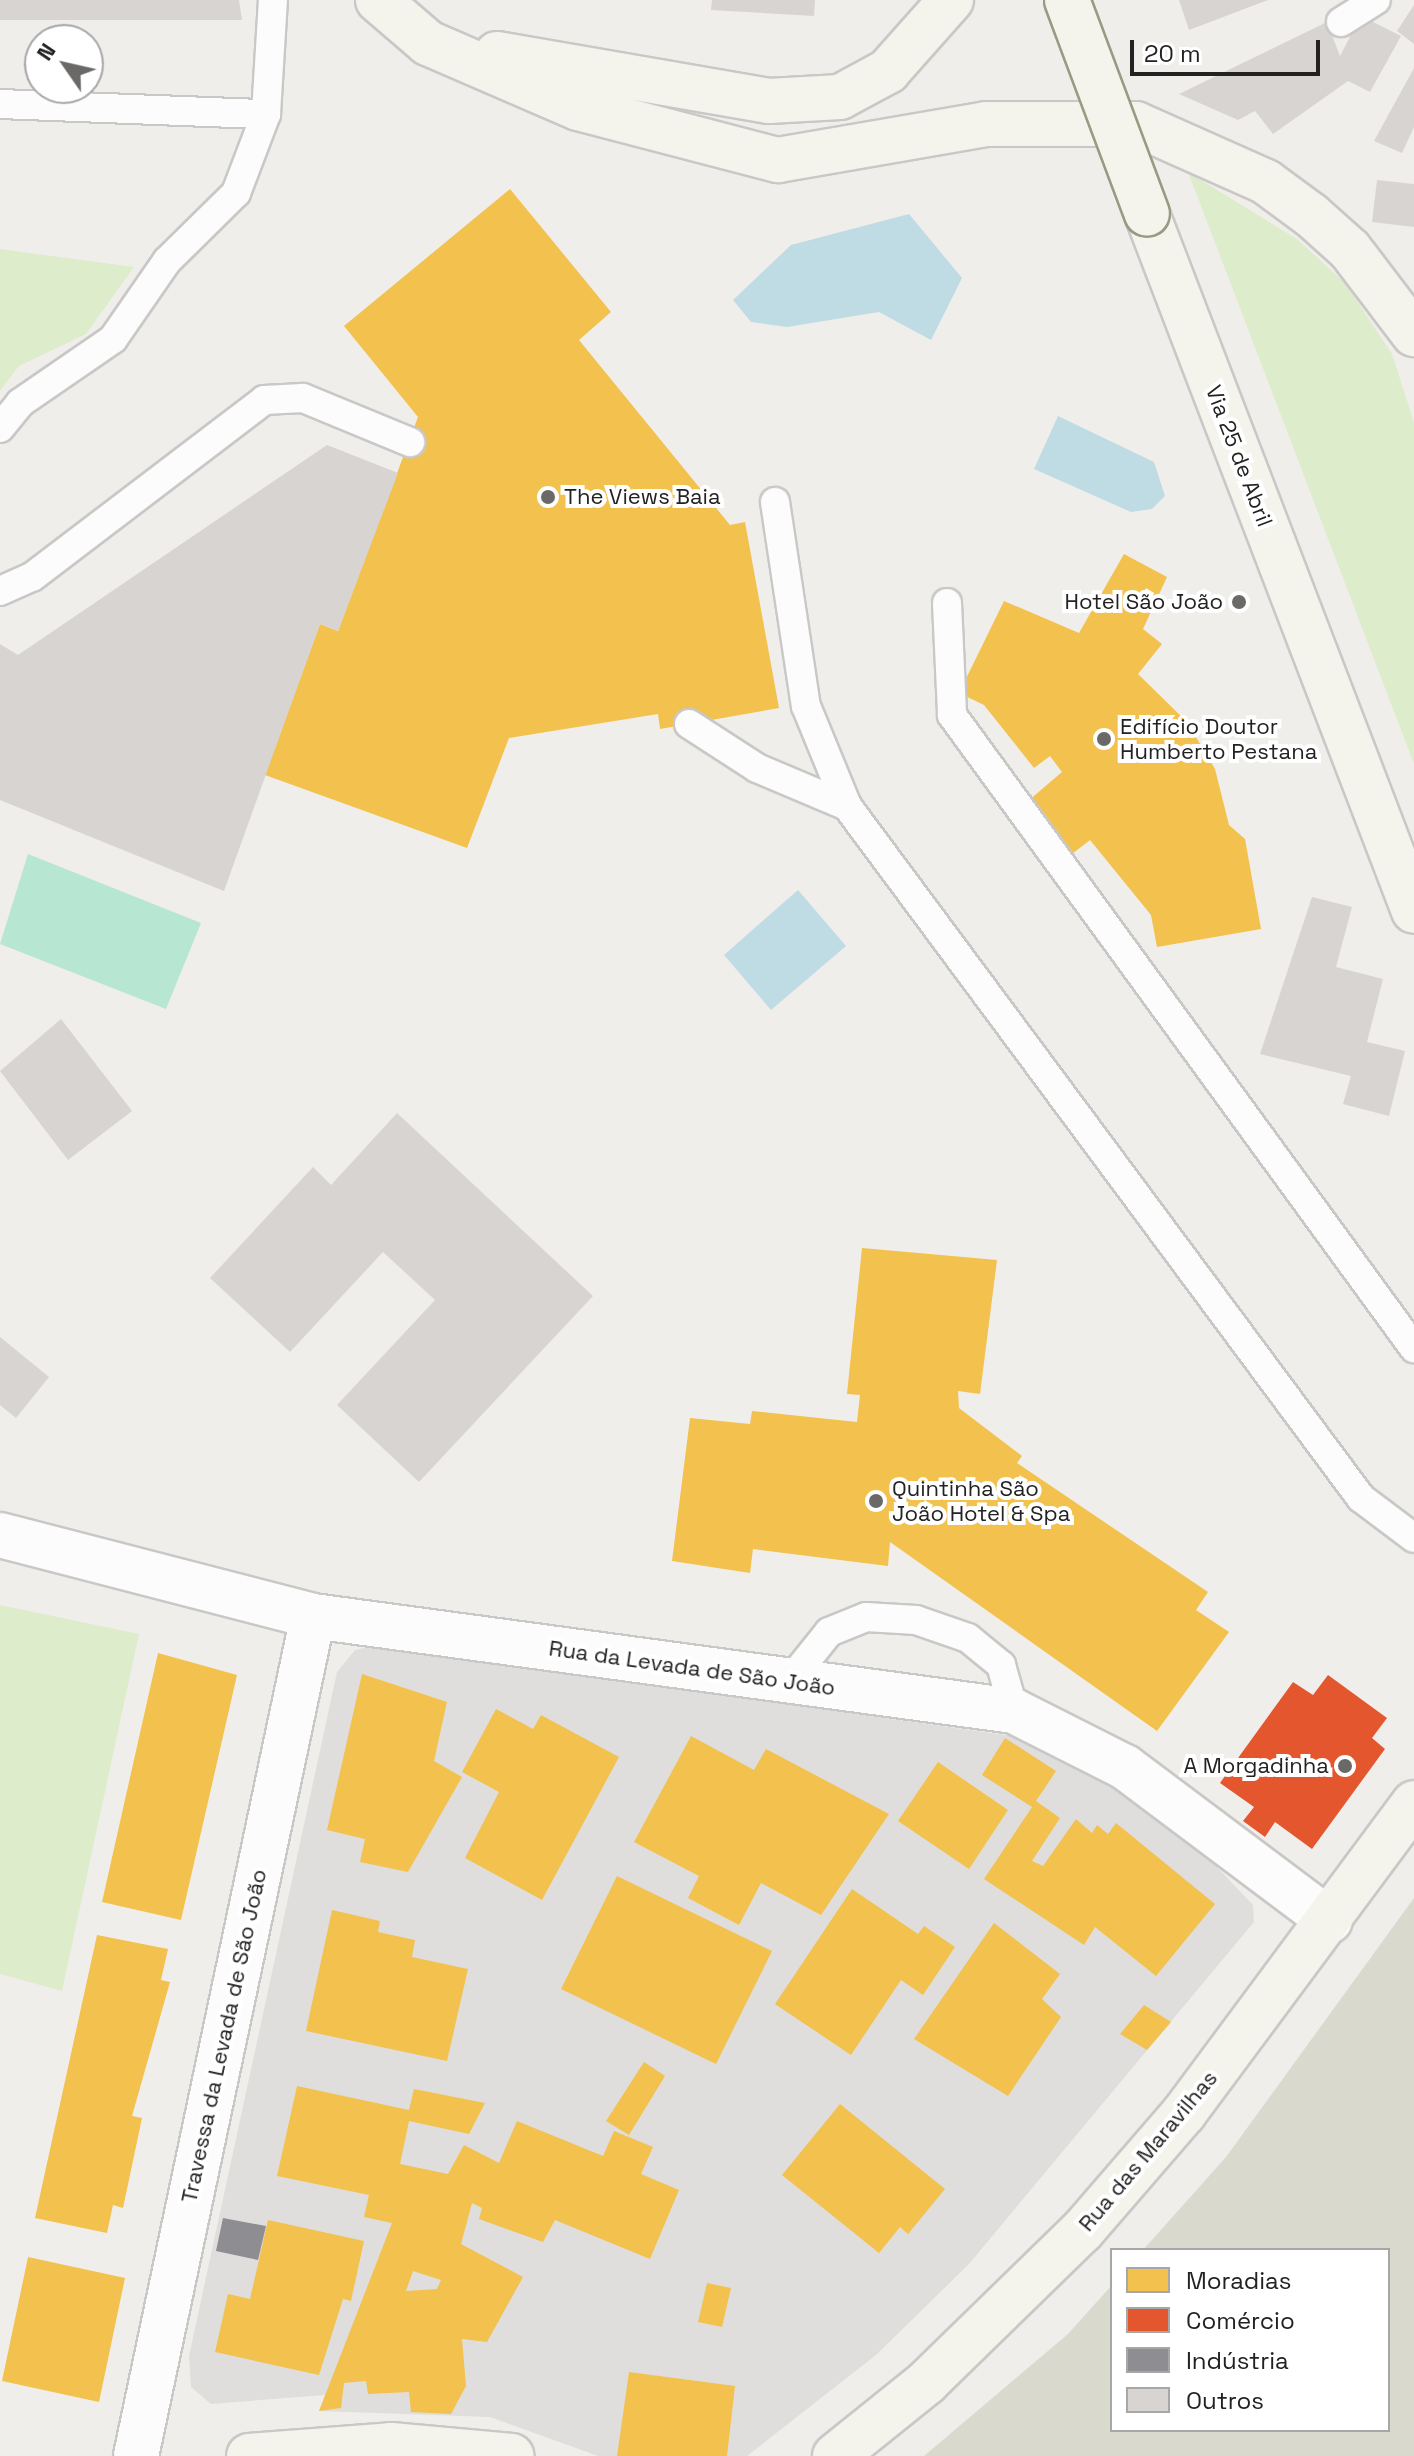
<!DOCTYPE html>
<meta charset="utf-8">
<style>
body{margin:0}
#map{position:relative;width:1414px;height:2456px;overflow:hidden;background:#f0eeeb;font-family:"Space Grotesk",sans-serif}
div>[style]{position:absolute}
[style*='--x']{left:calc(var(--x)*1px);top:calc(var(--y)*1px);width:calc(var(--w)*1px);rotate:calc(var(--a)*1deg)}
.residential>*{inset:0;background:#dfdedc}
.construction>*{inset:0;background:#d9d9cd}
.grass>*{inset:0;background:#ddeccb}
.pitch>*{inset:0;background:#b7e6d2}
.water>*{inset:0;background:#bfdbe3}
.homes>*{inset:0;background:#f2c14e}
.shops>*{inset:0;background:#e4572e}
.industry>*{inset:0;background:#8d8d92}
.building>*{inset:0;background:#d7d4d2}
.roads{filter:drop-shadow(2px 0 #c9c8c7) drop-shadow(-2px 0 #c9c8c7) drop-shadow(0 2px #c9c8c7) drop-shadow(0 -2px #c9c8c7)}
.lane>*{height:28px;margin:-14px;padding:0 14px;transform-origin:14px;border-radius:14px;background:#fdfcfc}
.street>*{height:44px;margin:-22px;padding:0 22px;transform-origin:22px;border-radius:22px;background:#fdfcfc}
.secondary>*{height:44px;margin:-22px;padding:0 22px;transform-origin:22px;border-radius:22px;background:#f4f4ed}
.bridges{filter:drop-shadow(2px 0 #999a82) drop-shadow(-2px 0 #999a82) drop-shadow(0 2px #999a82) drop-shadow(0 -2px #999a82)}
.secondary-bridge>*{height:44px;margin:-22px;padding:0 22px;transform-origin:22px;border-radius:22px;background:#f4f4ed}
.dots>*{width:22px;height:22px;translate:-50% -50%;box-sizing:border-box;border:4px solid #fff;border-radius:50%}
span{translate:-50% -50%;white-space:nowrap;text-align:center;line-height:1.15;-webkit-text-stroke:8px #fff;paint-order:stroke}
.street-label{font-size:22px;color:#222}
.poi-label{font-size:22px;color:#222}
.left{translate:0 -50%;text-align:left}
.right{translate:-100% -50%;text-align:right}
.legend{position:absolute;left:1110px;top:2248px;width:280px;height:184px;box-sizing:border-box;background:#fff;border:2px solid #a7a7a7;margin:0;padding:10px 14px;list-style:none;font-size:24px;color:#222}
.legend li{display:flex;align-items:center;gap:16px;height:40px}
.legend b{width:40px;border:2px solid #a7a7a7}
.north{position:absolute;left:24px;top:24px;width:80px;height:80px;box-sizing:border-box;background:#fff;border:2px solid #a7a7a7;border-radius:50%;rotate:304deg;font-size:22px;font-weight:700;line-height:32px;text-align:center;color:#222}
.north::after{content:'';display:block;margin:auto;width:28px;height:36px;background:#6a6968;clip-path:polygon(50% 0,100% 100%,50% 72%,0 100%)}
.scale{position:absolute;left:1130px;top:40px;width:190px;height:36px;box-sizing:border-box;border:4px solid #222;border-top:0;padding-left:10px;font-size:24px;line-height:28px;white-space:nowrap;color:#222;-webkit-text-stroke:6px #fff;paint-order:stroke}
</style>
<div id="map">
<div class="residential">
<div style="clip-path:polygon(373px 1646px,1034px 1739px,1159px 1806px,1253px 1905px,1254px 1922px,969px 2264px,876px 2355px,747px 2456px,598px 2456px,490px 2417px,319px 2411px,325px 2395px,211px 2404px,191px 2387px,189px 2356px,337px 1672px,355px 1650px)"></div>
</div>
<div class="construction">
<div style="clip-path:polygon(1414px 1898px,1414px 2456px,924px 2456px,1068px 2334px,1112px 2285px,1112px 2430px,1388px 2430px,1388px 2250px,1143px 2250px,1226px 2157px)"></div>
</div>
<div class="grass">
<div style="clip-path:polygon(1188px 172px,1297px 239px,1345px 283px,1392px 354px,1414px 422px,1414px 764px)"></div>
<div style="clip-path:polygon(0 249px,134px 267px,86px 334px,19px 366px,0 391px)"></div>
<div style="clip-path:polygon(0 1605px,139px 1634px,62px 1991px,0 1974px)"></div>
</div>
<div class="pitch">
<div style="clip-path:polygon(28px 854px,201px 923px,166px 1009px,0 944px)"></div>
</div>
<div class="water">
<div style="clip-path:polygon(909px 214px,962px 278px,931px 340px,879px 312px,787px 327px,751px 322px,733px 300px,791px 245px)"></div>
<div style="clip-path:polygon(1058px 416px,1154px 462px,1165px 496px,1152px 509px,1131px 512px,1034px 469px)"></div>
<div style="clip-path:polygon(798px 890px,846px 946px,771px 1010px,724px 955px)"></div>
</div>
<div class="homes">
<div style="clip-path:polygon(510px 189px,611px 312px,579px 340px,730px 525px,745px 522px,779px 708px,660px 729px,658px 714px,509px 738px,467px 848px,265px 775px,320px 624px,338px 631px,418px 417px,344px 326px)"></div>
<div style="clip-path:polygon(1124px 554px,1167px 577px,1143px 629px,1162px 644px,1138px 674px,1187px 722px,1215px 769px,1229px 825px,1245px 839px,1261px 929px,1157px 947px,1151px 915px,1090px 840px,1072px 854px,1028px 801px,1062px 772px,1050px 756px,1034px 768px,984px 705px,959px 693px,1004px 601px,1079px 633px)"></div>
<div style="clip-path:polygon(862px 1248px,997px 1260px,980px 1394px,958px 1391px,959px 1408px,1022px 1456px,1017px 1463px,1208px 1592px,1196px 1610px,1229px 1632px,1157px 1731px,890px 1542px,888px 1566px,753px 1549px,750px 1573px,672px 1561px,690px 1418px,750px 1424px,752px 1411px,857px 1422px,860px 1395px,847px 1394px)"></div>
<div style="clip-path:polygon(158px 1653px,237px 1675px,181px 1920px,102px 1902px)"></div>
<div style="clip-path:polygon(362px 1674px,447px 1702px,434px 1761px,462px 1777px,408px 1872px,360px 1862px,365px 1839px,327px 1830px)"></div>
<div style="clip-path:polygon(496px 1709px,533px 1729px,541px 1715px,619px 1757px,542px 1900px,465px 1858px,499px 1792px,462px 1772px)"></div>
<div style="clip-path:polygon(691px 1736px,754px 1770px,766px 1749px,889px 1814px,821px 1915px,761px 1883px,739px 1925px,688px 1898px,699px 1876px,634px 1842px)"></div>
<div style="clip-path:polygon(1005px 1738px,1056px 1771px,1036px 1801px,1060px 1818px,1032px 1861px,1043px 1866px,1076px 1819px,1092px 1833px,1097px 1825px,1108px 1834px,1116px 1823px,1215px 1904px,1156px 1976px,1095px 1927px,1084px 1945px,984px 1879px,1032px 1807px,982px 1775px)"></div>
<div style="clip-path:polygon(938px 1762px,1008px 1810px,969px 1869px,898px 1821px)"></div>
<div style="clip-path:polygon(617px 1876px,772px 1951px,716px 2064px,561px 1989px)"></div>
<div style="clip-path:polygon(852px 1889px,918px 1934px,924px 1926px,955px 1947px,923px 1995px,901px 1980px,851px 2055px,775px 2004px)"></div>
<div style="clip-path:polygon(332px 1910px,380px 1921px,378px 1932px,415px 1940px,412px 1957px,468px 1969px,447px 2061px,306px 2031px)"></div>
<div style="clip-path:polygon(994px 1923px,1060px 1974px,1042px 1999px,1061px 2017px,1008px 2096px,914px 2039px)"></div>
<div style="clip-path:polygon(97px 1935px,168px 1949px,161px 1980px,170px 1982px,132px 2116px,142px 2118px,123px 2208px,113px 2205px,107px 2233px,35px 2218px)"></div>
<div style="clip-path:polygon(1144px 2005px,1171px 2022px,1147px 2050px,1120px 2034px)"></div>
<div style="clip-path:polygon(644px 2062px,665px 2076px,629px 2135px,606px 2121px)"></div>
<div style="clip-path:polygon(evenodd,297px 2086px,409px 2110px,414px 2089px,485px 2103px,469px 2134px,409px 2121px,400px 2164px,448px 2174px,464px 2145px,499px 2163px,517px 2121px,603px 2156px,614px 2131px,653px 2147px,641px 2174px,679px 2190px,650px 2259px,555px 2220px,543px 2242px,479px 2219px,482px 2208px,472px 2203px,461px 2244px,523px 2277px,487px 2342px,462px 2339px,466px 2386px,451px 2414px,411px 2412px,409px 2392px,368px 2394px,366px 2381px,344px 2383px,341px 2408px,319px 2411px,392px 2223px,364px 2217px,369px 2195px,277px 2176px,297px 2086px,413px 2271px,441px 2280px,437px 2289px,406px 2291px,413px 2271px)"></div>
<div style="clip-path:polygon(840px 2104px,945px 2189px,908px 2234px,900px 2227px,879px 2253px,782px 2175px)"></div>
<div style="clip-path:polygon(268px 2220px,364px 2241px,351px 2301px,343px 2299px,319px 2375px,215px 2352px,228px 2294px,250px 2299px)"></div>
<div style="clip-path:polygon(28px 2257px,125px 2278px,99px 2402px,2px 2381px)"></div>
<div style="clip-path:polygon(707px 2283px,731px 2288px,722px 2327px,698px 2322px)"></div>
<div style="clip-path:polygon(629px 2372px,735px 2386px,727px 2456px,617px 2456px)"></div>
</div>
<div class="shops">
<div style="clip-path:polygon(1328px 1675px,1387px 1718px,1372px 1738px,1385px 1749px,1312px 1849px,1275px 1822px,1265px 1837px,1243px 1821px,1254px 1807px,1220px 1783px,1293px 1682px,1313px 1695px)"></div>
</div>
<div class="industry">
<div style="clip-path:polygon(223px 2218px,266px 2226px,258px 2260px,216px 2251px)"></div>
</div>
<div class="building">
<div style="clip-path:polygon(0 0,239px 0,242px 20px,0 20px)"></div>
<div style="clip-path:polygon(712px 0,815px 0,814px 16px,711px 10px)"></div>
<div style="clip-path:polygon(1179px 0,1268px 0,1189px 30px)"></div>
<div style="clip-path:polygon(1414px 5px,1414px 44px,1397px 31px)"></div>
<div style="clip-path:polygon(1361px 16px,1401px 36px,1370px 92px,1348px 81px,1273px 134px,1255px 111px,1238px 120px,1179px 94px,1327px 22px,1340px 56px)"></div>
<div style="clip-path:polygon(1414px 68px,1414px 127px,1402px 153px,1374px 141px)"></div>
<div style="clip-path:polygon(1377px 180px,1414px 184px,1414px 227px,1372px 222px)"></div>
<div style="clip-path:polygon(327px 445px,398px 473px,338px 631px,320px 624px,224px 891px,0 800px,0 644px,18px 655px)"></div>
<div style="clip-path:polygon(1312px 897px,1352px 907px,1336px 967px,1383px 979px,1367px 1042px,1405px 1051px,1389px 1116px,1343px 1104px,1351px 1076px,1260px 1054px)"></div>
<div style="clip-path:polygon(61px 1019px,132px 1111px,68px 1160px,0 1071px)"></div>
<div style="clip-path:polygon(397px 1113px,593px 1296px,419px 1482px,337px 1405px,435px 1300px,383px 1252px,290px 1352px,210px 1278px,313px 1167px,331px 1185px)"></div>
<div style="clip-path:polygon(0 1337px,49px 1377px,16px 1418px,0 1405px)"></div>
</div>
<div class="roads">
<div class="lane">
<div style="--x:1341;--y:22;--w:41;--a:-32.2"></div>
<div style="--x:0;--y:104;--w:266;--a:2.2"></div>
<div style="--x:0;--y:428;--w:32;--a:-51"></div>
<div style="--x:20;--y:403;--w:113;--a:-34.5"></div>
<div style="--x:113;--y:339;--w:95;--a:-55.3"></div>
<div style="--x:167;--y:261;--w:97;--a:-44.6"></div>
<div style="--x:236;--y:193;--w:85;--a:-69.2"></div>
<div style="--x:266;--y:114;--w:114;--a:-86.5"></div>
<div style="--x:775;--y:502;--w:206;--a:81.4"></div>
<div style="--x:806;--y:706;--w:108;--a:67.7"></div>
<div style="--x:847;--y:806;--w:862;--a:53.4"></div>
<div style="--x:1361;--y:1498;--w:66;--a:37"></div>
<div style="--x:0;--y:591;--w:35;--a:-24"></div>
<div style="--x:32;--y:577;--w:292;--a:-37.3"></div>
<div style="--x:264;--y:400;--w:39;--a:-3"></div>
<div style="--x:303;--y:398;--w:116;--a:22.4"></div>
<div style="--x:947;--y:603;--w:112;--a:87.4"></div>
<div style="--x:952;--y:715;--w:784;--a:53.88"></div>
<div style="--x:689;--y:724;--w:81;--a:32.9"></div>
<div style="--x:757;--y:768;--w:98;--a:22.9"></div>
<div style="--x:789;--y:1682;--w:64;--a:-51.3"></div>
<div style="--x:829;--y:1632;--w:40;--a:-22"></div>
<div style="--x:866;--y:1617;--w:50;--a:3.4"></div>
<div style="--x:916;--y:1620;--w:55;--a:19.1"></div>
<div style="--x:968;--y:1638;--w:43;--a:39.3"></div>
<div style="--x:1001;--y:1665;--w:48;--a:74.2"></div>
</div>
<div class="street">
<div style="--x:0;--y:1535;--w:323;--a:14.5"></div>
<div style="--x:313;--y:1616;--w:707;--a:7.72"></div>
<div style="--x:1014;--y:1711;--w:124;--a:26.8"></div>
<div style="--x:1125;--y:1767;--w:256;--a:36.9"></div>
<div style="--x:136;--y:2456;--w:858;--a:-78.1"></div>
</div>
<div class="secondary">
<div style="--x:378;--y:0;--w:66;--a:40.7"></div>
<div style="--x:428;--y:43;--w:163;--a:23.4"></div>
<div style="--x:578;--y:108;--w:207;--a:14.6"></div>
<div style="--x:778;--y:160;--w:211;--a:-9.8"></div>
<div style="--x:986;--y:124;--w:150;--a:0"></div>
<div style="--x:1136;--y:124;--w:142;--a:24"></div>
<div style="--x:1266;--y:182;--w:56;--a:36.3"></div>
<div style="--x:1311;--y:215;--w:52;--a:41.9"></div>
<div style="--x:1350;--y:250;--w:106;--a:52.7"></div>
<div style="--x:497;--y:54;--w:276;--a:9.8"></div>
<div style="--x:769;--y:101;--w:71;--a:-3.2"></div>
<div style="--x:840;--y:97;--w:55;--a:-28.4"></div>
<div style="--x:888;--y:71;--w:95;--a:-48.4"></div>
<div style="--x:1147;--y:214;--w:746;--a:69.04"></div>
<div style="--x:249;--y:2456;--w:142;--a:-4.4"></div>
<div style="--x:391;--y:2445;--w:121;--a:5.2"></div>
<div style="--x:835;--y:2456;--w:118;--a:-38.8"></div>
<div style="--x:927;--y:2382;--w:216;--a:-44.3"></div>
<div style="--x:1082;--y:2231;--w:156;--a:-49.2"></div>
<div style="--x:1184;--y:2113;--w:386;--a:-53.4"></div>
</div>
</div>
<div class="bridges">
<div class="secondary-bridge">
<div style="--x:1067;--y:0;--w:228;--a:69.5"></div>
</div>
</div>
<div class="dots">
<div style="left:548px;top:497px;background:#6a6968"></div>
<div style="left:1239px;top:602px;background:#6a6968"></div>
<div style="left:1104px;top:739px;background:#6a6968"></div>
<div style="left:876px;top:1501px;background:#6a6968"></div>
<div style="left:1345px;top:1766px;background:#6a6968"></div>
</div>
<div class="street-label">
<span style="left:1239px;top:456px;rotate:69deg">Via 25 de Abril</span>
<span style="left:692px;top:1668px;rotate:8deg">Rua da Levada de São João</span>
<span style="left:224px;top:2036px;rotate:-78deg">Travessa da Levada de São João</span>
<span style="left:1148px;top:2151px;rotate:-50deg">Rua das Maravilhas</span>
</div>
<div class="poi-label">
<span class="left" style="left:564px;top:497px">The Views Baia</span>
<span class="right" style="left:1223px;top:602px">Hotel São João</span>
<span class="left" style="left:1120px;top:739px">Edifício Doutor<br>Humberto Pestana</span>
<span class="left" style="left:892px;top:1501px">Quintinha São<br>João Hotel &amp; Spa</span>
<span class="right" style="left:1329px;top:1766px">A Morgadinha</span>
</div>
<ul class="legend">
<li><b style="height:22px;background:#f2c14e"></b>Moradias</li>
<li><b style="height:22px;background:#e4572e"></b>Comércio</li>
<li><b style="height:22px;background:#8d8d92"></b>Indústria</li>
<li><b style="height:22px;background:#d7d4d2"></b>Outros</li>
</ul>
<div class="north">N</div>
<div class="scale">20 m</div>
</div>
